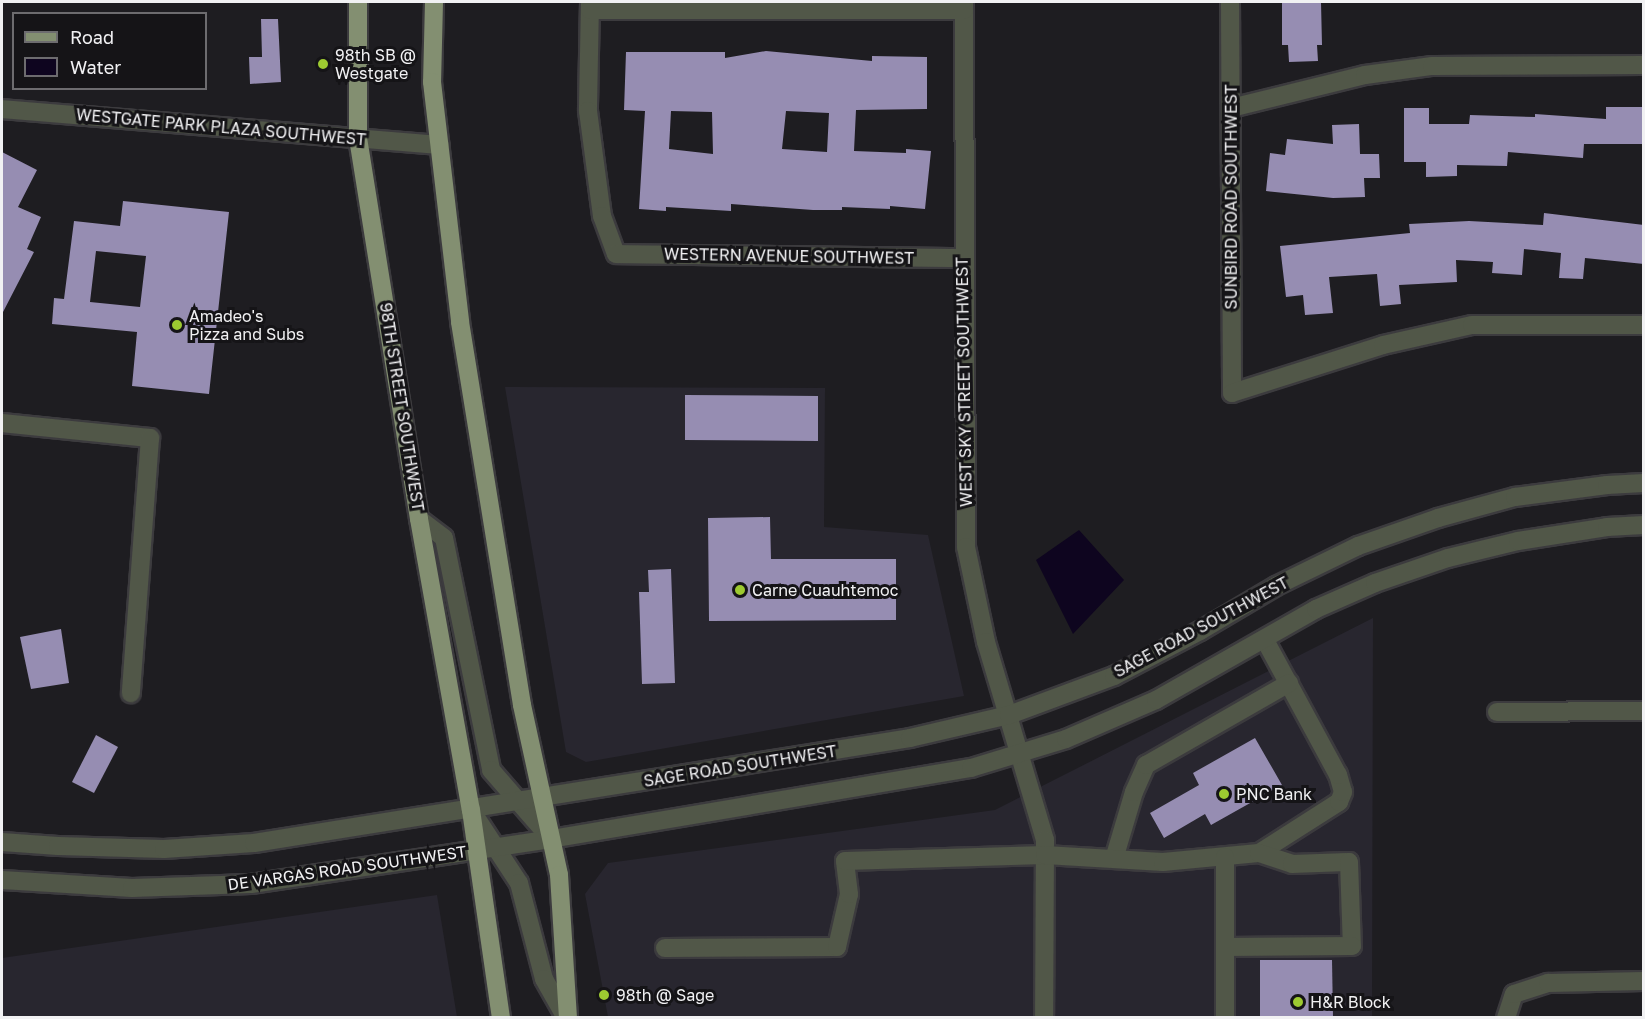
<!DOCTYPE html>
<style>
body{margin:0}
#map{position:relative;width:1645px;height:1019px;overflow:hidden;background:#1e1d21;font-family:"Golos Text",sans-serif}
div>[style]{position:absolute}
[style*='--x']{left:calc(var(--x)*1px);top:calc(var(--y)*1px);width:calc(var(--w)*1px);rotate:calc(var(--a)*1deg)}
.built>*{inset:0;background:#28262f}
.water>*{inset:0;background:#0e051f}
.building>*{inset:0;background:#968db2}
.roads{filter:drop-shadow(2px 0 #3c3b3e) drop-shadow(-2px 0 #3c3b3e) drop-shadow(0 2px #3c3b3e) drop-shadow(0 -2px #3c3b3e)}
.minor>*{height:18px;margin:-9px;padding:0 9px;transform-origin:9px;border-radius:9px;background:#515748}
.major>*{height:18px;margin:-9px;padding:0 9px;transform-origin:9px;border-radius:9px;background:#838f71}
.dots>*{width:16px;height:16px;translate:-50% -50%;box-sizing:border-box;border:3px solid #151417;border-radius:50%}
span{translate:-50% -50%;white-space:nowrap;text-align:center;line-height:1.15;-webkit-text-stroke:6px #151417;paint-order:stroke}
.poi-label{font-size:16px;color:#f1f1f3}
.left{translate:0 -50%;text-align:left}
.street-label{font-size:16px;color:#f1f1f3}
.frame{position:absolute;inset:0;border:3px solid #f1f1f3;pointer-events:none}
.legend{position:absolute;left:12px;top:12px;width:195px;height:78px;box-sizing:border-box;background:#151417;border:2px solid #6d6c6f;margin:0;padding:8px 10px;list-style:none;font-size:18px;color:#f1f1f3}
.legend li{display:flex;align-items:center;gap:12px;height:30px}
.legend b{width:30px;border:2px solid #6d6c6f}
</style>
<div id="map">
<div class="built">
<div style="clip-path:polygon(505px 387px,825px 388px,824px 527px,928px 535px,964px 696px,586px 762px,566px 752px)"></div>
<div style="clip-path:polygon(1373px 618px,1372px 1017px,608px 1017px,585px 894px,608px 863px,995px 810px)"></div>
<div style="clip-path:polygon(437px 895px,457px 1017px,2px 1017px,2px 958px)"></div>
</div>
<div class="water">
<div style="clip-path:polygon(1079px 530px,1124px 580px,1073px 634px,1036px 560px)"></div>
</div>
<div class="building">
<div style="clip-path:polygon(1282px 2px,1321px 2px,1322px 45px,1317px 45px,1318px 61px,1289px 62px,1288px 45px,1282px 45px)"></div>
<div style="clip-path:polygon(261px 19px,278px 19px,281px 82px,250px 84px,249px 57px,262px 57px)"></div>
<div style="clip-path:polygon(evenodd,766px 51px,872px 61px,872px 56px,927px 57px,927px 109px,856px 110px,854px 151px,906px 153px,906px 149px,931px 151px,925px 209px,890px 206px,890px 209px,842px 207px,842px 210px,813px 210px,731px 204px,731px 211px,666px 207px,666px 211px,639px 209px,645px 111px,624px 110px,626px 52px,725px 52px,725px 58px,766px 51px,671px 111px,712px 112px,713px 154px,669px 149px,671px 111px,766px 51px,786px 111px,829px 113px,827px 152px,782px 149px,786px 111px)"></div>
<div style="clip-path:polygon(1606px 107px,1644px 107px,1644px 144px,1584px 144px,1583px 158px,1508px 152px,1507px 166px,1457px 165px,1457px 176px,1426px 177px,1426px 162px,1404px 162px,1404px 108px,1429px 108px,1429px 124px,1469px 124px,1470px 115px,1535px 117px,1535px 114px,1606px 119px)"></div>
<div style="clip-path:polygon(1359px 124px,1360px 154px,1379px 154px,1380px 178px,1364px 178px,1365px 197px,1333px 198px,1266px 191px,1270px 153px,1285px 155px,1287px 139px,1333px 144px,1332px 125px)"></div>
<div style="clip-path:polygon(2px 152px,37px 170px,18px 207px,41px 217px,27px 249px,34px 252px,2px 314px)"></div>
<div style="clip-path:polygon(evenodd,123px 201px,229px 212px,209px 394px,132px 386px,137px 332px,52px 324px,54px 298px,64px 299px,74px 221px,120px 226px,123px 201px,96px 251px,146px 256px,140px 307px,90px 302px,96px 251px)"></div>
<div style="clip-path:polygon(1544px 213px,1644px 225px,1644px 264px,1585px 258px,1583px 279px,1559px 278px,1561px 253px,1524px 249px,1522px 275px,1492px 273px,1493px 262px,1456px 260px,1457px 282px,1399px 285px,1401px 304px,1380px 306px,1377px 274px,1329px 277px,1333px 313px,1305px 315px,1303px 295px,1286px 297px,1280px 246px,1410px 233px,1409px 224px,1469px 221px,1543px 225px)"></div>
<div style="clip-path:polygon(685px 395px,818px 396px,818px 441px,685px 440px)"></div>
<div style="clip-path:polygon(770px 517px,771px 559px,896px 559px,896px 620px,709px 621px,708px 518px)"></div>
<div style="clip-path:polygon(671px 569px,675px 683px,642px 684px,639px 592px,649px 592px,648px 570px)"></div>
<div style="clip-path:polygon(61px 629px,69px 683px,31px 689px,20px 637px)"></div>
<div style="clip-path:polygon(96px 735px,118px 747px,94px 793px,72px 782px)"></div>
<div style="clip-path:polygon(1255px 738px,1282px 785px,1211px 825px,1205px 814px,1164px 838px,1150px 813px,1199px 785px,1193px 773px)"></div>
<div style="clip-path:polygon(1260px 960px,1332px 960px,1333px 1017px,1260px 1017px)"></div>
</div>
<div class="roads">
<div class="minor">
<div style="--x:590;--y:2;--w:109;--a:91.1"></div>
<div style="--x:588;--y:111;--w:106;--a:82.4"></div>
<div style="--x:602;--y:216;--w:40;--a:69.8"></div>
<div style="--x:616;--y:254;--w:347;--a:0.7"></div>
<div style="--x:964;--y:2;--w:545;--a:89.79"></div>
<div style="--x:966;--y:547;--w:97;--a:78.1"></div>
<div style="--x:986;--y:642;--w:207;--a:73.4"></div>
<div style="--x:1045;--y:840;--w:178;--a:90.3"></div>
<div style="--x:1230;--y:2;--w:391;--a:89.7"></div>
<div style="--x:1232;--y:393;--w:158;--a:-17.6"></div>
<div style="--x:1383;--y:345;--w:91;--a:-12.7"></div>
<div style="--x:1472;--y:325;--w:172;--a:0"></div>
<div style="--x:590;--y:10;--w:374;--a:0"></div>
<div style="--x:1231;--y:108;--w:138;--a:-13.8"></div>
<div style="--x:1365;--y:75;--w:68;--a:-7.7"></div>
<div style="--x:1432;--y:66;--w:212;--a:-0.3"></div>
<div style="--x:2;--y:109;--w:439;--a:4.7"></div>
<div style="--x:2;--y:423;--w:149;--a:5.8"></div>
<div style="--x:150;--y:438;--w:256;--a:94.3"></div>
<div style="--x:419;--y:519;--w:31;--a:37"></div>
<div style="--x:444;--y:538;--w:237;--a:78.5"></div>
<div style="--x:491;--y:770;--w:91;--a:49"></div>
<div style="--x:1497;--y:712;--w:147;--a:-0.4"></div>
<div style="--x:471;--y:810;--w:87;--a:56.7"></div>
<div style="--x:519;--y:883;--w:99;--a:75.4"></div>
<div style="--x:544;--y:979;--w:45;--a:60.6"></div>
<div style="--x:2;--y:842;--w:56;--a:4.1"></div>
<div style="--x:58;--y:846;--w:106;--a:1.6"></div>
<div style="--x:164;--y:849;--w:90;--a:-3.8"></div>
<div style="--x:254;--y:843;--w:664;--a:-9.09"></div>
<div style="--x:910;--y:738;--w:102;--a:-13.1"></div>
<div style="--x:1009;--y:715;--w:112;--a:-20.4"></div>
<div style="--x:1114;--y:676;--w:97;--a:-27.6"></div>
<div style="--x:1200;--y:631;--w:88;--a:-30.6"></div>
<div style="--x:1276;--y:586;--w:91;--a:-26"></div>
<div style="--x:1358;--y:546;--w:85;--a:-19.3"></div>
<div style="--x:1438;--y:518;--w:80;--a:-15.3"></div>
<div style="--x:1515;--y:497;--w:93;--a:-7.4"></div>
<div style="--x:1607;--y:485;--w:37;--a:-3"></div>
<div style="--x:1259;--y:853;--w:95;--a:-32.5"></div>
<div style="--x:1339;--y:802;--w:11;--a:-68"></div>
<div style="--x:1343;--y:792;--w:18;--a:-106"></div>
<div style="--x:1338;--y:775;--w:153;--a:-118.4"></div>
<div style="--x:1114;--y:859;--w:70;--a:-73.4"></div>
<div style="--x:1134;--y:792;--w:30;--a:-66"></div>
<div style="--x:1146;--y:765;--w:165;--a:-29.8"></div>
<div style="--x:2;--y:880;--w:130;--a:3.5"></div>
<div style="--x:132;--y:888;--w:119;--a:-1.9"></div>
<div style="--x:251;--y:884;--w:303;--a:-8.5"></div>
<div style="--x:551;--y:839;--w:426;--a:-9.6"></div>
<div style="--x:971;--y:768;--w:99;--a:-17"></div>
<div style="--x:1066;--y:739;--w:98;--a:-23.4"></div>
<div style="--x:1156;--y:700;--w:184;--a:-29.6"></div>
<div style="--x:1316;--y:609;--w:64;--a:-23.8"></div>
<div style="--x:1375;--y:583;--w:77;--a:-18.9"></div>
<div style="--x:1448;--y:558;--w:72;--a:-13.7"></div>
<div style="--x:1518;--y:541;--w:90;--a:-8.9"></div>
<div style="--x:1607;--y:527;--w:37;--a:-3"></div>
<div style="--x:665;--y:948;--w:172;--a:-0.3"></div>
<div style="--x:837;--y:947;--w:54;--a:-77.2"></div>
<div style="--x:849;--y:894;--w:33;--a:-97"></div>
<div style="--x:845;--y:861;--w:200;--a:-1.7"></div>
<div style="--x:1045;--y:855;--w:118;--a:3.4"></div>
<div style="--x:1163;--y:862;--w:96;--a:-5.4"></div>
<div style="--x:1259;--y:853;--w:35;--a:18"></div>
<div style="--x:1292;--y:864;--w:57;--a:-2"></div>
<div style="--x:1349;--y:862;--w:84;--a:88"></div>
<div style="--x:1352;--y:946;--w:126;--a:179.5"></div>
<div style="--x:1225;--y:1018;--w:161;--a:-90"></div>
<div style="--x:1506;--y:1018;--w:25;--a:-72"></div>
<div style="--x:1514;--y:994;--w:36;--a:-18"></div>
<div style="--x:1548;--y:983;--w:96;--a:-1.2"></div>
</div>
<div class="major">
<div style="--x:358;--y:2;--w:136;--a:90"></div>
<div style="--x:358;--y:138;--w:386;--a:80.9"></div>
<div style="--x:419;--y:519;--w:296;--a:79.9"></div>
<div style="--x:471;--y:810;--w:210;--a:81.8"></div>
<div style="--x:434;--y:2;--w:80;--a:91.4"></div>
<div style="--x:432;--y:82;--w:242;--a:83.3"></div>
<div style="--x:460;--y:322;--w:388;--a:80.8"></div>
<div style="--x:522;--y:705;--w:174;--a:77.7"></div>
<div style="--x:559;--y:875;--w:143;--a:86.4"></div>
</div>
</div>
<div class="dots">
<div style="left:323px;top:64px;background:#9dca31"></div>
<div style="left:177px;top:325px;background:#9dca31"></div>
<div style="left:740px;top:590px;background:#9dca31"></div>
<div style="left:1224px;top:794px;background:#9dca31"></div>
<div style="left:604px;top:995px;background:#9dca31"></div>
<div style="left:1298px;top:1002px;background:#9dca31"></div>
</div>
<div class="poi-label">
<span class="left" style="left:335px;top:64px">98th SB @<br>Westgate</span>
<span class="left" style="left:189px;top:325px">Amadeo's<br>Pizza and Subs</span>
<span class="left" style="left:752px;top:590px">Carne Cuauhtemoc</span>
<span class="left" style="left:1236px;top:794px">PNC Bank</span>
<span class="left" style="left:616px;top:995px">98th @ Sage</span>
<span class="left" style="left:1310px;top:1002px">H&amp;R Block</span>
</div>
<div class="street-label">
<span style="left:221px;top:127px;rotate:5deg">WESTGATE PARK PLAZA SOUTHWEST</span>
<span style="left:1231px;top:197px;rotate:-90deg">SUNBIRD ROAD SOUTHWEST</span>
<span style="left:789px;top:256px;rotate:1deg">WESTERN AVENUE SOUTHWEST</span>
<span style="left:964px;top:382px;rotate:-91deg">WEST SKY STREET SOUTHWEST</span>
<span style="left:402px;top:407px;rotate:81deg">98TH STREET SOUTHWEST</span>
<span style="left:1201px;top:627px;rotate:-28deg">SAGE ROAD SOUTHWEST</span>
<span style="left:740px;top:766px;rotate:-9deg">SAGE ROAD SOUTHWEST</span>
<span style="left:347px;top:868px;rotate:-8deg">DE VARGAS ROAD SOUTHWEST</span>
</div>
<div class="frame"></div>
<ul class="legend">
<li><b style="height:8px;background:#838f71"></b>Road</li>
<li><b style="height:16px;background:#0e051f"></b>Water</li>
</ul>
</div>
